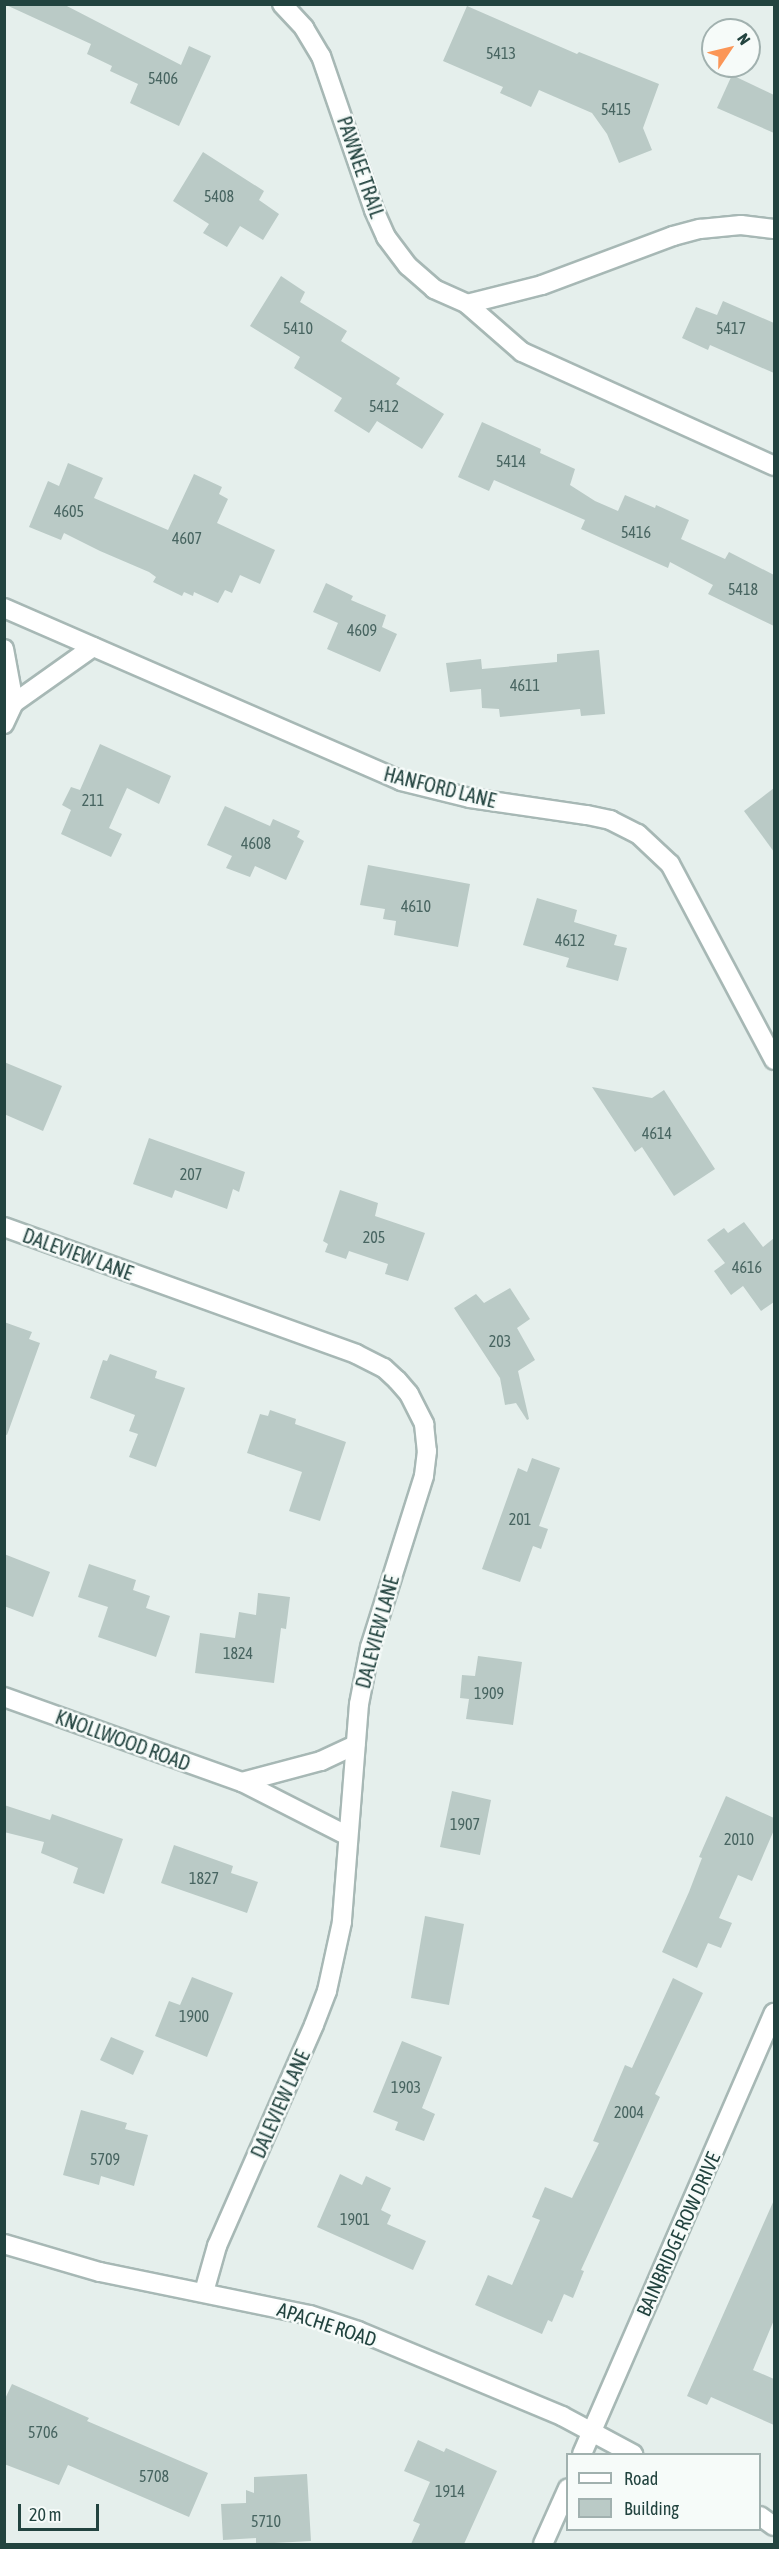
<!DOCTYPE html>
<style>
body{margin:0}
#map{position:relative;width:779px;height:2549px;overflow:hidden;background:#e5efec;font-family:"Asap Condensed",sans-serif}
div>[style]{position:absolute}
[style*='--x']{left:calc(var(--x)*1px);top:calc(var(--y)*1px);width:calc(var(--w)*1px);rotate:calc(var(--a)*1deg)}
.building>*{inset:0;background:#bacac6}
.roads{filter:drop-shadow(2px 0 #a7b8b5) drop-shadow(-2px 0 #a7b8b5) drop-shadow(0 2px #a7b8b5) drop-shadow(0 -2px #a7b8b5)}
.minor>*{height:18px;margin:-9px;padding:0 9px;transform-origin:9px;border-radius:9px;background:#fff}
span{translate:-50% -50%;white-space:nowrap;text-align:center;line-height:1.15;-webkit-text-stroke:5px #f6fbf9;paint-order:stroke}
.number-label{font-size:16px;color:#486561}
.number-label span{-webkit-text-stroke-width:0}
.street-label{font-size:20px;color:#22433f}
.frame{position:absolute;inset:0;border:6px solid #22433f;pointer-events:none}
.legend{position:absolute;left:566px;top:2453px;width:195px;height:78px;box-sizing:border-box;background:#f6fbf9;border:2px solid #a1b1af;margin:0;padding:8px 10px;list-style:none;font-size:18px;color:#22433f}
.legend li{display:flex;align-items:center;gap:12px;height:30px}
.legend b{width:30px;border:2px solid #a1b1af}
.north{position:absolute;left:701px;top:18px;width:60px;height:60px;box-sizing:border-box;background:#f6fbf9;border:2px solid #a1b1af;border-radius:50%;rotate:55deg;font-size:16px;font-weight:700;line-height:24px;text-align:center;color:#22433f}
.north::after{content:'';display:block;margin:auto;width:21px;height:27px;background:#fb9657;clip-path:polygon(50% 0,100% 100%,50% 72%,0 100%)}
.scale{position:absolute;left:18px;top:2504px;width:81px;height:27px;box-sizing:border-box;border:3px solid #22433f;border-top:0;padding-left:8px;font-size:18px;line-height:21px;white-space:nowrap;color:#22433f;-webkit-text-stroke:4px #f6fbf9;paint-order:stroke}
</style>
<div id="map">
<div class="building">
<div style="clip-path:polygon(4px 4px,63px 4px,181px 65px,189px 46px,211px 56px,179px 126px,130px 103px,138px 84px,110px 71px,112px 66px,87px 54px,91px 44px)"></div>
<div style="clip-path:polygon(467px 6px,577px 54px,579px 52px,659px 84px,643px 128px,652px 150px,619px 163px,607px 134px,592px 113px,539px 90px,531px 107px,500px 93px,503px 87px,443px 61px)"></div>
<div style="clip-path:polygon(732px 75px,774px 95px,774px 133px,717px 108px)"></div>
<div style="clip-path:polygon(203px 152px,264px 191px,259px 200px,279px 214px,263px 240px,240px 226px,227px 247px,203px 233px,209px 224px,173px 201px)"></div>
<div style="clip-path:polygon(281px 276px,305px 292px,300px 302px,347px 331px,341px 341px,400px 378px,396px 384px,444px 414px,422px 449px,377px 421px,369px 433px,334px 411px,342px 398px,294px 368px,300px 357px,250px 326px)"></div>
<div style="clip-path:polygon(723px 301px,774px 323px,774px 373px,710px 345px,708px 350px,682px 338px,696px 307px,717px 315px)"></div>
<div style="clip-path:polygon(482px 422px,541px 449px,540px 453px,575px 469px,570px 485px,595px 501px,618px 511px,625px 495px,655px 508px,656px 505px,689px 520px,681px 539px,725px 559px,729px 552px,774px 575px,774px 626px,708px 594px,713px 585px,670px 562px,668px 568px,581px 529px,585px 520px,494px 480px,489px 491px,458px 477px)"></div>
<div style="clip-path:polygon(68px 463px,103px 478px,94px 498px,168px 530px,194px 474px,222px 487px,219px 494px,228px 499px,217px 523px,275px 550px,260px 584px,240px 575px,232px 593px,225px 590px,218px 603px,194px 592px,193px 596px,184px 592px,182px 596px,153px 582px,156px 577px,149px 572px,100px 551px,64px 533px,61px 540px,29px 527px,48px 481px,59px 486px)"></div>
<div style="clip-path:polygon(326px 583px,353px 596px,351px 600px,386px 615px,382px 627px,397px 634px,380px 672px,327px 649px,338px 623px,313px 612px)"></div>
<div style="clip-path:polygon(599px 650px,605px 714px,581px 716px,580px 709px,500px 717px,499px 709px,482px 708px,481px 689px,450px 692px,446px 663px,481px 659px,482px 669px,557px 662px,557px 654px)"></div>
<div style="clip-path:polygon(100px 744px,171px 776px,159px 804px,127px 788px,109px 828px,122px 834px,111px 857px,61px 834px,71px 810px,62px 805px,71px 787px,80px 790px)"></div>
<div style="clip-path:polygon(774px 788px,774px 852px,744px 811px)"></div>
<div style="clip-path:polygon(225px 806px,270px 826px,273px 819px,300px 831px,297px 837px,304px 841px,286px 880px,255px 866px,250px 877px,226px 868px,232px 856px,207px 845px)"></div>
<div style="clip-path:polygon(368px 865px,470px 884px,458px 947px,394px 935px,396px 921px,383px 919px,385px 909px,360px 905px)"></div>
<div style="clip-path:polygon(537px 898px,577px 910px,574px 922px,617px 935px,614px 945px,627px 948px,618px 981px,566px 967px,569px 958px,523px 945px)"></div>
<div style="clip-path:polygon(4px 1062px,62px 1086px,43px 1131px,4px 1114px)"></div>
<div style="clip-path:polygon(592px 1087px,652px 1098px,664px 1090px,715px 1169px,674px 1196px,642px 1147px,635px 1152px)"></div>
<div style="clip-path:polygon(149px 1138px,245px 1172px,239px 1192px,233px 1189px,227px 1209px,175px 1190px,172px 1198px,133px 1184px)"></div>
<div style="clip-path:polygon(340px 1190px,378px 1203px,375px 1216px,425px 1233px,408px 1281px,385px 1274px,388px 1264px,349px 1251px,346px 1259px,325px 1252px,328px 1244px,323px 1241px)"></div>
<div style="clip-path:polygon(744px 1222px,763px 1247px,774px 1238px,774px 1302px,761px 1311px,743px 1286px,731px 1295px,714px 1271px,725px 1263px,707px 1240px,724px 1228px,728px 1233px)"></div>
<div style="clip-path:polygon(510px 1288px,530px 1319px,517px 1328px,535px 1360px,518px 1371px,529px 1419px,527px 1420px,516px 1403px,505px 1405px,500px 1378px,454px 1308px,476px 1294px,484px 1303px)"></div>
<div style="clip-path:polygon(4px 1322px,32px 1332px,29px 1339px,40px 1343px,7px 1435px,4px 1434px)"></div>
<div style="clip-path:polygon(110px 1354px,157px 1371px,155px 1378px,185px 1388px,156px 1467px,129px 1457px,138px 1434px,129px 1431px,135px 1415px,90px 1398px,103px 1360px,107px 1361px)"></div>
<div style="clip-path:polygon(270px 1410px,296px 1419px,295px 1424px,346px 1442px,320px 1521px,289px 1511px,302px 1472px,247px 1453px,260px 1414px,268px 1416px)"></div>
<div style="clip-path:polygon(532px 1458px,560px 1468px,539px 1526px,548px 1529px,541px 1549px,533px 1546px,520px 1582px,482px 1569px,518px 1468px,527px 1472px)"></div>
<div style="clip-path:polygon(4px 1554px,50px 1572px,33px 1617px,4px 1606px)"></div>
<div style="clip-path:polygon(89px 1564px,136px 1580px,133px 1590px,150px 1596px,146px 1608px,170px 1616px,156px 1657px,98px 1637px,108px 1607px,78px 1597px)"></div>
<div style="clip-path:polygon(258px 1593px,290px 1597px,286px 1629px,281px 1628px,274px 1683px,195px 1673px,200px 1633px,235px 1638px,239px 1612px,256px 1615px)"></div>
<div style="clip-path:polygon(478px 1656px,522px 1662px,513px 1725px,466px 1719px,469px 1699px,460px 1698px,462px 1675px,475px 1676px)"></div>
<div style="clip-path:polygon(452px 1791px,491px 1800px,480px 1855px,440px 1847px)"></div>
<div style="clip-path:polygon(726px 1796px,774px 1818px,774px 1830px,752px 1881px,738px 1875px,719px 1918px,732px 1923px,721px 1948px,708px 1943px,697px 1968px,662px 1952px,689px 1892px,702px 1858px,699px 1857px)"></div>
<div style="clip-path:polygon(4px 1805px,50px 1820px,52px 1814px,123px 1839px,104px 1894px,73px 1883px,78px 1868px,41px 1853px,44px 1842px,4px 1832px)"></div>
<div style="clip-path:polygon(174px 1845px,233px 1866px,231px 1873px,258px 1882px,247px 1913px,161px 1883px)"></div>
<div style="clip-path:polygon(425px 1916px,464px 1924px,449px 2005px,411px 1998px)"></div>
<div style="clip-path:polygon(192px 1977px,233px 1993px,207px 2057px,155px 2036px,169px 2001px,180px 2005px)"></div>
<div style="clip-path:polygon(673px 1978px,703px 1993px,655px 2094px,660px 2097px,581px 2270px,584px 2271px,573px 2298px,564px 2294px,552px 2322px,548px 2320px,542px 2334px,475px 2305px,488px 2275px,512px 2285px,540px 2220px,532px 2217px,545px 2187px,572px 2198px,599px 2143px,593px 2141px,625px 2065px,632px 2068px)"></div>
<div style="clip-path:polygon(111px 2037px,144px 2051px,133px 2075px,100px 2060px)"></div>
<div style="clip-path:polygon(402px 2041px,442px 2057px,422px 2108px,435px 2114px,424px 2141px,395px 2130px,398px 2122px,373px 2112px)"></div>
<div style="clip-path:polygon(81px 2110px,127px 2123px,125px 2129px,148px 2135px,134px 2186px,101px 2176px,99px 2185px,63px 2175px)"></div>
<div style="clip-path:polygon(340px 2174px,362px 2185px,366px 2176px,391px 2188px,381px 2210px,391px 2215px,387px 2224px,426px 2241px,413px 2270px,317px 2227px)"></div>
<div style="clip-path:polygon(774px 2200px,774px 2320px,753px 2370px,774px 2379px,774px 2425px,711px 2397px,707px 2405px,687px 2396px)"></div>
<div style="clip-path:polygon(12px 2384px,89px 2418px,87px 2421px,208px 2473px,189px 2517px,68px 2465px,59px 2485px,4px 2464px,4px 2401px)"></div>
<div style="clip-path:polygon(418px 2440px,444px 2452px,446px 2448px,497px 2471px,464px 2544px,411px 2544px,420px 2524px,413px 2521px,430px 2482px,404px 2471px)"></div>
<div style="clip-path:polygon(307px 2474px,311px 2541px,256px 2544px,256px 2538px,223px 2540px,221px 2504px,246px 2503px,246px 2490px,254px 2493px,254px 2477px)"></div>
</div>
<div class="roads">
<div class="minor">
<div style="--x:282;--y:4;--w:33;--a:47"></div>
<div style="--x:304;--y:28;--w:33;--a:59"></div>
<div style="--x:321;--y:56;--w:163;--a:71"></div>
<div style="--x:374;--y:210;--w:30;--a:66"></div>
<div style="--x:386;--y:237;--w:36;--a:53"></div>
<div style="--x:408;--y:266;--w:35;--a:41"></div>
<div style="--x:434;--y:289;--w:36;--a:24"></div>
<div style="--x:467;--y:304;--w:73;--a:41.1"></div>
<div style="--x:522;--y:352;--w:277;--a:24.3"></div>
<div style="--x:467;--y:304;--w:77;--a:-14.2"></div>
<div style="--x:542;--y:285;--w:140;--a:-20.5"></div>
<div style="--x:673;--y:236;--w:28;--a:-15"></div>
<div style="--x:700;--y:229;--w:41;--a:-5.6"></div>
<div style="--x:741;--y:225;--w:33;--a:7"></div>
<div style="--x:4;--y:608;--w:433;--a:23.5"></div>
<div style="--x:401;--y:781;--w:71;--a:13.8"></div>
<div style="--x:470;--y:798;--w:118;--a:8.3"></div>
<div style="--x:587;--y:815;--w:24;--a:12"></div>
<div style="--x:610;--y:820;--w:31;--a:27"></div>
<div style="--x:638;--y:834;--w:44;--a:43.2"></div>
<div style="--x:670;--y:864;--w:222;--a:62"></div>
<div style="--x:4;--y:649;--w:55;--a:79.5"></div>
<div style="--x:4;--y:724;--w:23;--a:-65"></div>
<div style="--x:14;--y:703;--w:97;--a:-35.3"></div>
<div style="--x:4;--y:1227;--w:374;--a:19.8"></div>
<div style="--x:356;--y:1354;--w:31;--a:27"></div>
<div style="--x:384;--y:1368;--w:18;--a:43"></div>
<div style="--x:397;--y:1380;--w:18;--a:49"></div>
<div style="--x:409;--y:1394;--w:34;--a:63"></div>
<div style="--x:424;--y:1424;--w:27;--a:84"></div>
<div style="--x:427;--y:1451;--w:25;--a:97"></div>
<div style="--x:424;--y:1476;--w:179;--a:107.5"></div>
<div style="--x:370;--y:1647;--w:58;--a:100.9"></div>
<div style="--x:359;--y:1704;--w:219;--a:94.5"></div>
<div style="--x:342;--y:1922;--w:71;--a:102.3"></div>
<div style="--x:327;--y:1991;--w:36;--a:111"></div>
<div style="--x:314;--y:2025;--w:241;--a:113.7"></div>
<div style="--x:217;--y:2246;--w:48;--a:105.8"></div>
<div style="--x:4;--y:1697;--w:253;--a:19.7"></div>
<div style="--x:242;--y:1782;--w:119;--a:27"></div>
<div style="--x:242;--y:1782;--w:82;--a:-14.9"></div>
<div style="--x:321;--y:1761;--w:38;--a:-25"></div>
<div style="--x:4;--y:2244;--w:100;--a:16.3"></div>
<div style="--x:100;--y:2272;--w:214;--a:11.6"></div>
<div style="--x:310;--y:2315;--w:51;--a:18.4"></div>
<div style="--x:358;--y:2331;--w:221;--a:22.6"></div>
<div style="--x:562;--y:2416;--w:81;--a:28.2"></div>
<div style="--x:582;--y:2454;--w:481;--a:-66.5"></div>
<div style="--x:760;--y:2516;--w:17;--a:36"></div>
<div style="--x:543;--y:2544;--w:61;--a:-65.9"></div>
</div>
</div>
<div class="number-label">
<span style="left:501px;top:53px">5413</span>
<span style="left:163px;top:78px">5406</span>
<span style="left:616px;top:109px">5415</span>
<span style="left:219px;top:196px">5408</span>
<span style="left:298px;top:328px">5410</span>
<span style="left:731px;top:328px">5417</span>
<span style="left:384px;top:406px">5412</span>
<span style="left:511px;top:461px">5414</span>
<span style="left:69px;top:511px">4605</span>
<span style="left:636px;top:532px">5416</span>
<span style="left:187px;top:538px">4607</span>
<span style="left:743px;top:589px">5418</span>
<span style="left:362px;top:630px">4609</span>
<span style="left:525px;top:685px">4611</span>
<span style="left:93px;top:800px">211</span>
<span style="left:256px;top:843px">4608</span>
<span style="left:416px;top:906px">4610</span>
<span style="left:570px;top:940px">4612</span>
<span style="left:657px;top:1133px">4614</span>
<span style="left:191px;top:1174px">207</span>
<span style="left:374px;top:1237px">205</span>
<span style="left:747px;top:1267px">4616</span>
<span style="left:500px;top:1341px">203</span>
<span style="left:520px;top:1519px">201</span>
<span style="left:238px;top:1653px">1824</span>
<span style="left:489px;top:1693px">1909</span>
<span style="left:465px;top:1824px">1907</span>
<span style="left:739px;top:1839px">2010</span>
<span style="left:204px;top:1878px">1827</span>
<span style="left:194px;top:2016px">1900</span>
<span style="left:406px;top:2087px">1903</span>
<span style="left:629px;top:2112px">2004</span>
<span style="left:105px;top:2159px">5709</span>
<span style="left:355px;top:2219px">1901</span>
<span style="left:43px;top:2432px">5706</span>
<span style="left:154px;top:2476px">5708</span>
<span style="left:450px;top:2491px">1914</span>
<span style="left:266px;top:2521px">5710</span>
</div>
<div class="street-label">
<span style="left:361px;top:167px;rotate:71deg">PAWNEE TRAIL</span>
<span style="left:440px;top:787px;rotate:14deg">HANFORD LANE</span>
<span style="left:78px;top:1254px;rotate:20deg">DALEVIEW LANE</span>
<span style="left:377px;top:1632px;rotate:-75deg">DALEVIEW LANE</span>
<span style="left:123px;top:1740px;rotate:20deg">KNOLLWOOD ROAD</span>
<span style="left:280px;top:2104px;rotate:-66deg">DALEVIEW LANE</span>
<span style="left:678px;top:2234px;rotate:-66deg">BAINBRIDGE ROW DRIVE</span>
<span style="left:327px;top:2324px;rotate:18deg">APACHE ROAD</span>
</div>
<div class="frame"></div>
<ul class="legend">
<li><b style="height:8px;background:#fff"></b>Road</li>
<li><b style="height:16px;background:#bacac6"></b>Building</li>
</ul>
<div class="north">N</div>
<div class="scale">20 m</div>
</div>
